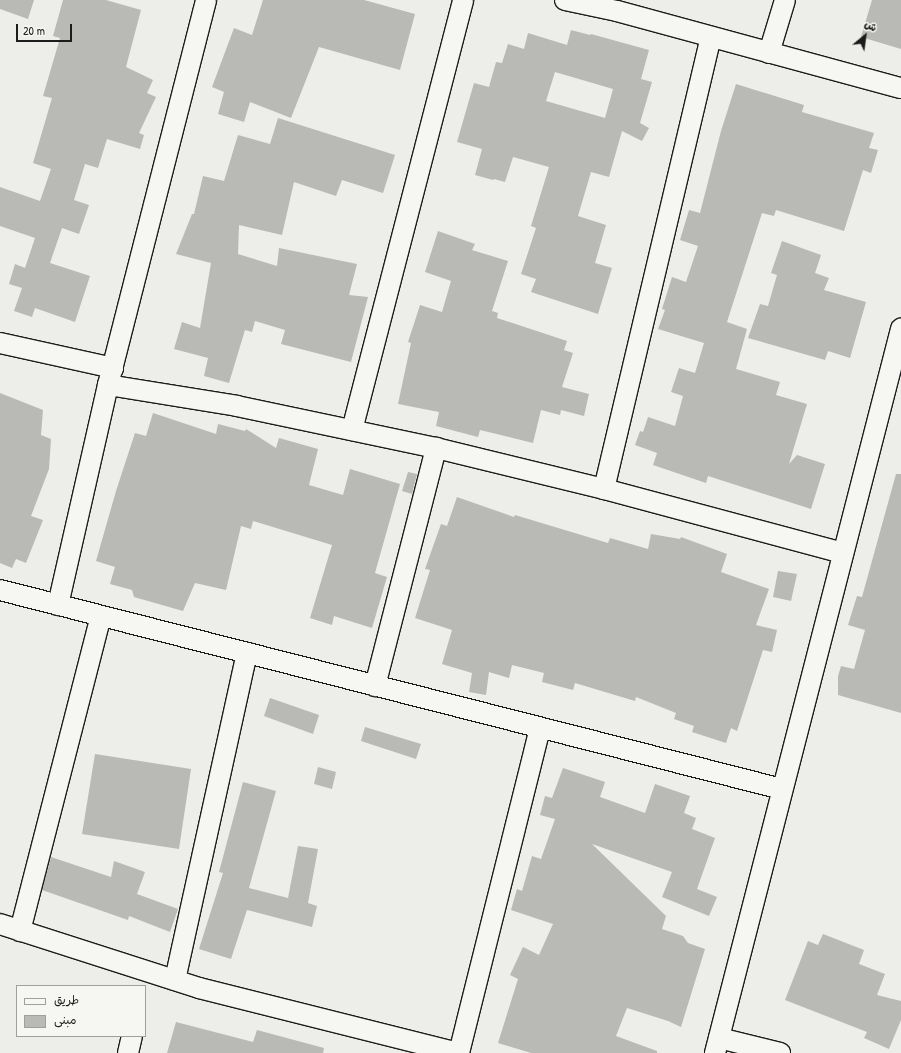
<!DOCTYPE html>
<meta charset="utf-8">
<style>
body{margin:0}
#map{position:relative;width:901px;height:1053px;overflow:hidden;background:#edede9;font-family:"Patrick Hand","Playpen Sans Arabic",sans-serif}
div>[style]{position:absolute}
[style*='--x']{left:calc(var(--x)*1px);top:calc(var(--y)*1px);width:calc(var(--w)*1px);rotate:calc(var(--a)*1deg)}
.building>*{inset:0;background:#b9b9b6}
.roads{filter:drop-shadow(1px 0 #1c1c1c) drop-shadow(-1px 0 #1c1c1c) drop-shadow(0 1px #1c1c1c) drop-shadow(0 -1px #1c1c1c)}
.minor>*{height:20px;margin:-10px;padding:0 10px;transform-origin:10px;border-radius:10px;background:#f6f6f2}
span{translate:-50% -50%;white-space:nowrap;text-align:center;line-height:1.15;-webkit-text-stroke:3.5px #f6f6f2;paint-order:stroke}
.legend{position:absolute;left:16px;top:985px;width:130px;height:52px;box-sizing:border-box;background:#f6f6f2;border:1px solid #9f9f9c;margin:0;padding:5px 7px;list-style:none;font-size:12px;color:#1c1c1c}
.legend li{display:flex;align-items:center;gap:8px;height:20px}
.legend b{width:20px;border:1px solid #9f9f9c}
.north{position:absolute;left:845px;top:16px;width:40px;height:40px;-webkit-text-stroke:3px #f6f6f2;paint-order:stroke;rotate:29deg;font-size:11px;font-weight:700;line-height:16px;text-align:center;color:#1c1c1c}
.north::after{content:'';display:block;margin:auto;width:14px;height:18px;background:#1c1c1c;clip-path:polygon(50% 0,100% 100%,50% 72%,0 100%)}
.scale{position:absolute;left:16px;top:24px;width:56px;height:18px;box-sizing:border-box;border:2px solid #1c1c1c;border-top:0;padding-left:5px;font-size:12px;line-height:14px;white-space:nowrap;color:#1c1c1c;-webkit-text-stroke:3px #f6f6f2;paint-order:stroke}
</style>
<div id="map">
<div class="building">
<div style="clip-path:polygon(0 0,34px 0,28px 19px,0 9px)"></div>
<div style="clip-path:polygon(63px 0,106px 0,141px 10px,126px 67px,153px 80px,147px 93px,156px 97px,139px 133px,144px 135px,140px 149px,107px 139px,98px 168px,85px 164px,74px 200px,89px 205px,79px 234px,62px 228px,50px 263px,90px 276px,75px 322px,35px 308px,32px 317px,14px 311px,22px 288px,9px 284px,15px 264px,25px 268px,35px 238px,0 226px,0 187px,40px 201px,51px 169px,33px 163px,52px 98px,43px 96px,60px 38px,53px 36px)"></div>
<div style="clip-path:polygon(263px 0,364px 0,415px 14px,400px 70px,319px 47px,291px 118px,250px 102px,244px 122px,218px 114px,224px 92px,212px 87px,234px 28px,252px 35px)"></div>
<div style="clip-path:polygon(872px 0,901px 0,901px 49px,861px 37px)"></div>
<div style="clip-path:polygon(evenodd,571px 30px,590px 35px,591px 34px,649px 50px,641px 79px,652px 82px,640px 123px,649px 128px,642px 141px,622px 131px,609px 177px,591px 172px,578px 216px,606px 225px,595px 263px,612px 268px,598px 314px,531px 292px,536px 279px,521px 274px,536px 228px,531px 226px,549px 167px,513px 157px,505px 182px,494px 179px,493px 180px,475px 175px,482px 149px,457px 142px,474px 83px,489px 87px,496px 62px,502px 63px,508px 44px,524px 49px,528px 33px,567px 45px,571px 30px,555px 72px,613px 89px,605px 118px,546px 101px,555px 72px)"></div>
<div style="clip-path:polygon(736px 84px,804px 105px,802px 112px,874px 133px,869px 148px,878px 150px,871px 173px,863px 170px,844px 231px,776px 210px,774px 216px,762px 213px,727px 322px,747px 329px,736px 369px,780px 382px,776px 395px,807px 404px,789px 464px,797px 455px,825px 464px,811px 509px,708px 476px,706px 483px,653px 465px,657px 453px,635px 445px,640px 431px,643px 432px,648px 417px,675px 426px,683px 396px,671px 392px,679px 368px,695px 373px,704px 343px,658px 329px,665px 310px,662px 309px,672px 277px,686px 282px,698px 246px,680px 240px,689px 210px,700px 213px,721px 131px)"></div>
<div style="clip-path:polygon(278px 118px,395px 155px,383px 193px,342px 180px,336px 196px,294px 182px,282px 235px,239px 225px,238px 254px,277px 266px,279px 248px,357px 264px,349px 295px,368px 297px,351px 362px,281px 344px,285px 330px,255px 321px,252px 332px,245px 330px,229px 383px,204px 376px,208px 358px,174px 349px,182px 322px,200px 328px,211px 263px,176px 254px,192px 214px,194px 214px,203px 176px,224px 181px,238px 135px,270px 144px)"></div>
<div style="clip-path:polygon(438px 231px,475px 244px,472px 250px,508px 261px,492px 311px,498px 313px,497px 318px,567px 341px,564px 350px,573px 353px,562px 387px,589px 394px,584px 416px,561px 410px,560px 415px,541px 410px,533px 443px,480px 430px,478px 437px,436px 426px,439px 412px,398px 404px,411px 343px,408px 342px,420px 305px,442px 312px,451px 281px,425px 272px)"></div>
<div style="clip-path:polygon(782px 241px,821px 255px,815px 273px,829px 278px,824px 290px,866px 302px,850px 358px,828px 351px,825px 360px,748px 338px,760px 304px,768px 306px,777px 275px,771px 273px)"></div>
<div style="clip-path:polygon(0 393px,43px 410px,41px 435px,51px 439px,49px 469px,31px 516px,43px 520px,26px 563px,16px 559px,12px 568px,0 563px)"></div>
<div style="clip-path:polygon(153px 413px,216px 434px,218px 424px,245px 431px,246px 429px,276px 448px,279px 438px,318px 449px,309px 485px,343px 495px,350px 469px,400px 484px,375px 573px,387px 577px,372px 628px,334px 616px,332px 625px,310px 618px,332px 545px,253px 521px,251px 529px,241px 526px,226px 590px,195px 583px,183px 611px,134px 597px,132px 590px,110px 584px,115px 567px,96px 561px,116px 491px,135px 433px,146px 436px)"></div>
<div style="clip-path:polygon(408px 472px,417px 474px,412px 494px,402px 491px)"></div>
<div style="clip-path:polygon(896px 474px,901px 474px,901px 713px,838px 695px,838px 676px,841px 666px,854px 669px,865px 630px,848px 625px,857px 596px,862px 597px)"></div>
<div style="clip-path:polygon(457px 497px,514px 517px,515px 515px,608px 543px,610px 538px,648px 549px,651px 534px,680px 539px,681px 537px,727px 554px,721px 572px,769px 589px,756px 625px,777px 630px,772px 652px,763px 650px,737px 731px,731px 728px,726px 743px,692px 732px,694px 726px,674px 719px,676px 713px,636px 697px,635px 701px,575px 683px,573px 690px,542px 682px,544px 673px,512px 665px,509px 678px,489px 672px,486px 695px,469px 692px,472px 673px,442px 664px,452px 630px,415px 618px,430px 570px,425px 569px,441px 524px,447px 526px)"></div>
<div style="clip-path:polygon(778px 571px,797px 574px,791px 601px,773px 597px)"></div>
<div style="clip-path:polygon(270px 698px,319px 715px,313px 734px,264px 716px)"></div>
<div style="clip-path:polygon(365px 727px,421px 744px,416px 759px,361px 741px)"></div>
<div style="clip-path:polygon(95px 754px,191px 769px,179px 849px,82px 834px)"></div>
<div style="clip-path:polygon(318px 767px,336px 772px,332px 789px,314px 784px)"></div>
<div style="clip-path:polygon(563px 768px,605px 782px,600px 797px,645px 813px,655px 784px,690px 796px,684px 813px,696px 818px,692px 829px,715px 838px,697px 889px,717px 897px,709px 916px,662px 897px,672px 872px,592px 844px,666px 916px,662px 929px,683px 936px,688px 943px,705px 949px,681px 1027px,668px 1021px,627px 1008px,616px 1036px,657px 1051px,657px 1053px,531px 1053px,498px 1043px,518px 979px,510px 975px,523px 947px,539px 955px,553px 924px,511px 910px,517px 889px,522px 891px,532px 856px,541px 859px,555px 819px,540px 815px,545px 796px,552px 798px)"></div>
<div style="clip-path:polygon(243px 782px,276px 791px,249px 888px,288px 898px,298px 846px,318px 849px,308px 903px,317px 906px,312px 927px,247px 910px,231px 959px,199px 949px,223px 873px,219px 872px)"></div>
<div style="clip-path:polygon(51px 857px,111px 877px,114px 861px,145px 872px,137px 894px,178px 909px,170px 932px,129px 916px,128px 920px,42px 890px)"></div>
<div style="clip-path:polygon(823px 934px,864px 950px,859px 964px,885px 974px,877px 995px,901px 1001px,901px 1020px,889px 1049px,864px 1038px,867px 1032px,785px 1000px,808px 941px,818px 945px)"></div>
<div style="clip-path:polygon(176px 1022px,253px 1042px,257px 1030px,324px 1048px,323px 1053px,167px 1053px)"></div>
</div>
<div class="roads">
<div class="minor">
<div style="--x:565;--y:0;--w:53;--a:11.9"></div>
<div style="--x:617;--y:11;--w:294;--a:15.2"></div>
<div style="--x:769;--y:53;--w:55;--a:-73.2"></div>
<div style="--x:0;--y:343;--w:116;--a:12.5"></div>
<div style="--x:108;--y:385;--w:131;--a:9.2"></div>
<div style="--x:237;--y:406;--w:203;--a:11.9"></div>
<div style="--x:436;--y:448;--w:173;--a:13.7"></div>
<div style="--x:604;--y:489;--w:247;--a:15"></div>
<div style="--x:352;--y:430;--w:444;--a:-75.5"></div>
<div style="--x:604;--y:489;--w:464;--a:-76.7"></div>
<div style="--x:0;--y:590;--w:807;--a:14.28"></div>
<div style="--x:58;--y:605;--w:226;--a:-77.2"></div>
<div style="--x:108;--y:385;--w:397;--a:-75.7"></div>
<div style="--x:375;--y:686;--w:246;--a:-75.6"></div>
<div style="--x:0;--y:924;--w:209;--a:17.8"></div>
<div style="--x:199;--y:988;--w:267;--a:14.1"></div>
<div style="--x:20;--y:931;--w:325;--a:-75.6"></div>
<div style="--x:175;--y:980;--w:335;--a:-77.6"></div>
<div style="--x:719;--y:1038;--w:63;--a:13.8"></div>
<div style="--x:128;--y:1053;--w:17;--a:-77"></div>
<div style="--x:459;--y:1053;--w:335;--a:-76"></div>
<div style="--x:715;--y:1053;--w:748;--a:-75.59"></div>
</div>
</div>
<ul class="legend">
<li><b style="height:5px;background:#f6f6f2"></b>طريق</li>
<li><b style="height:11px;background:#b9b9b6"></b>مبنى</li>
</ul>
<div class="north">ش</div>
<div class="scale">20 m</div>
</div>
